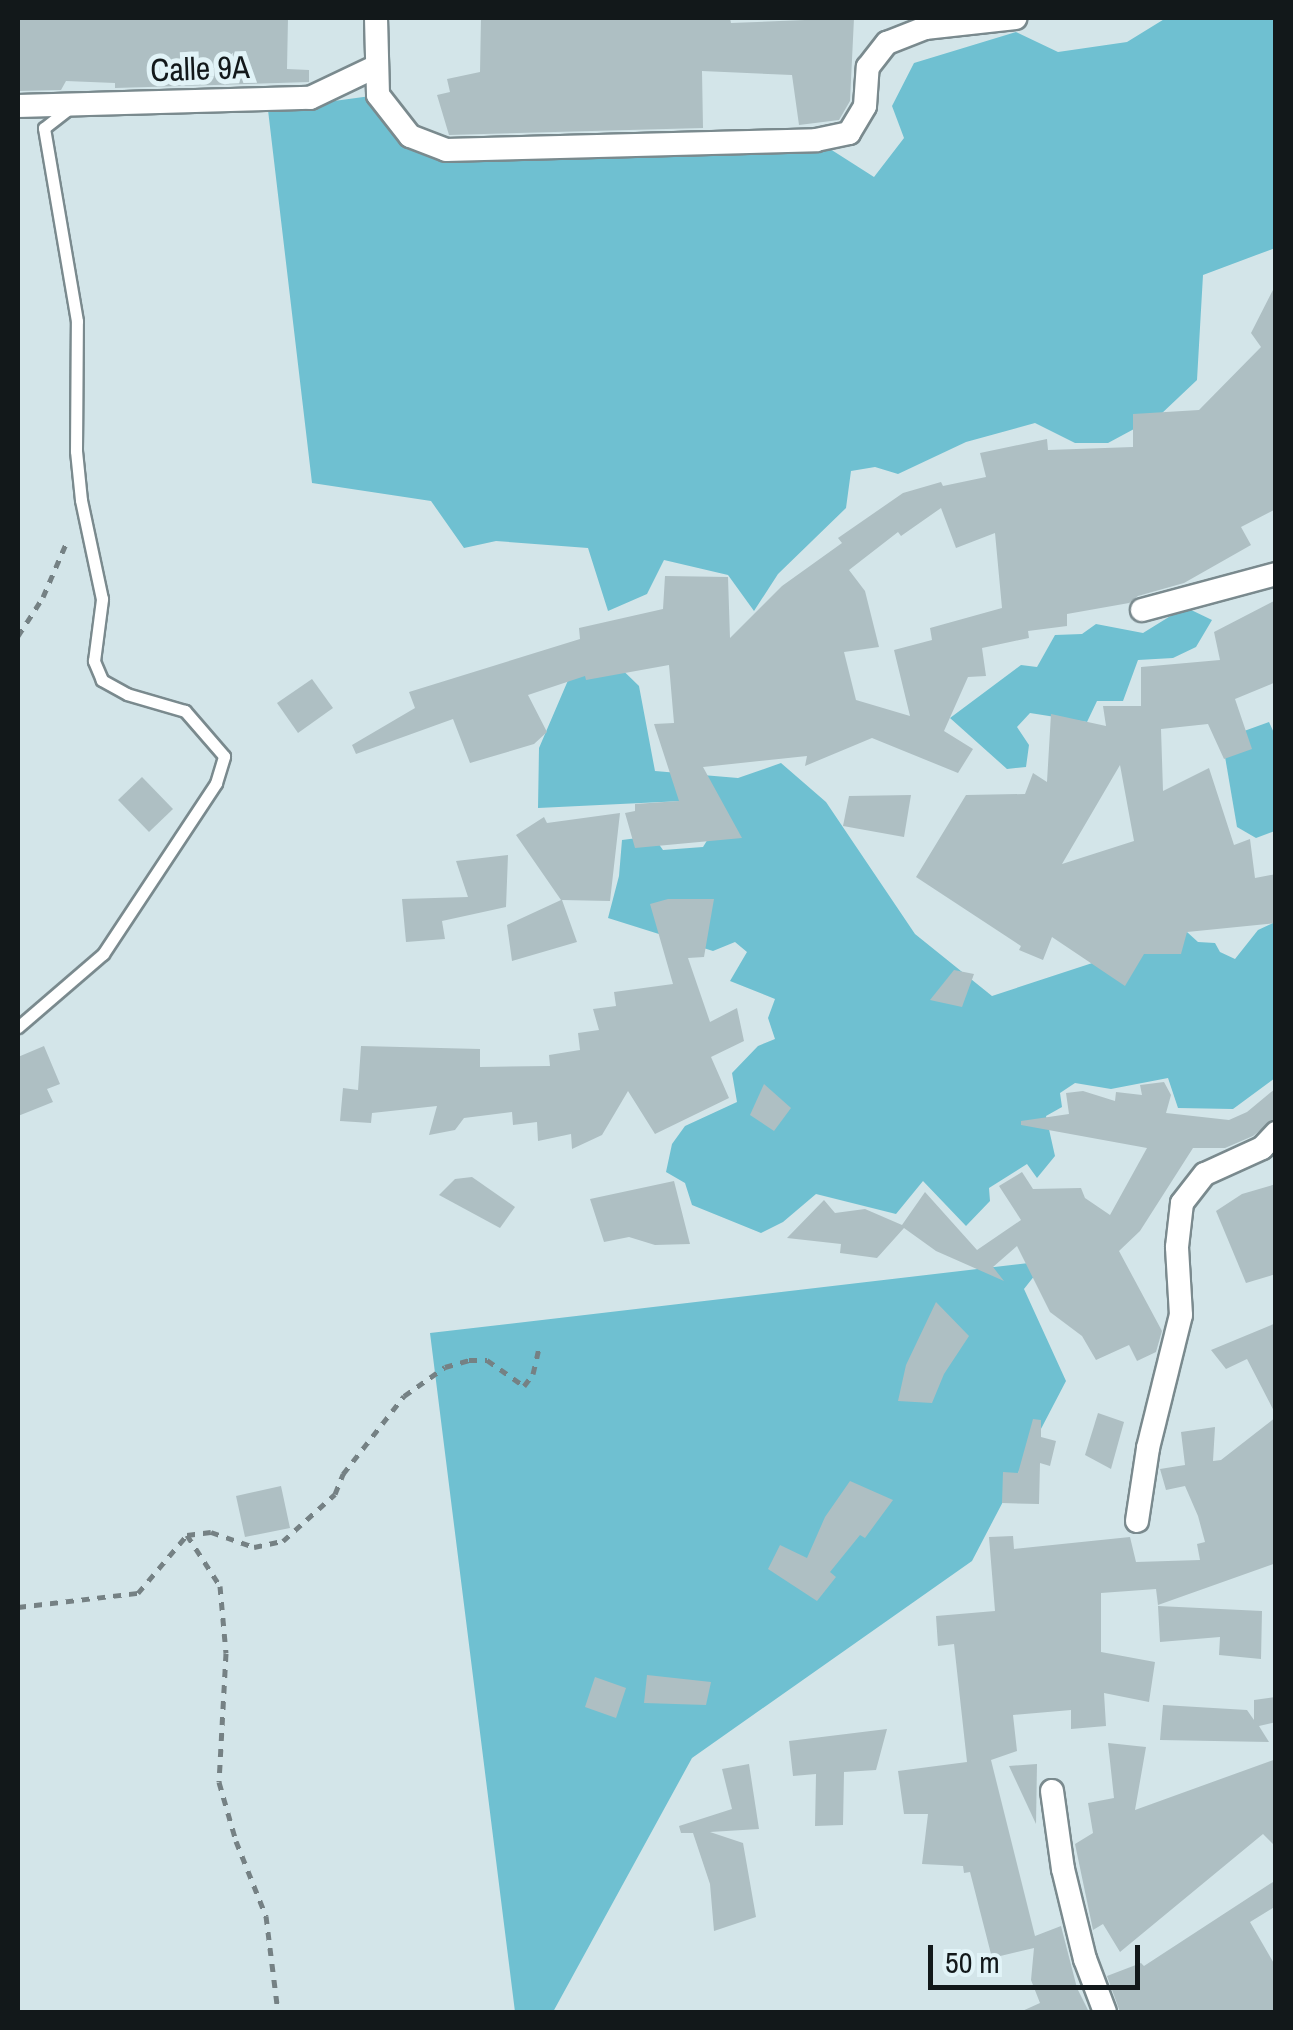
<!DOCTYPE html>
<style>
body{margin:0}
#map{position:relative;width:1293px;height:2030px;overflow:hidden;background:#d3e5e9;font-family:"Archivo Narrow",sans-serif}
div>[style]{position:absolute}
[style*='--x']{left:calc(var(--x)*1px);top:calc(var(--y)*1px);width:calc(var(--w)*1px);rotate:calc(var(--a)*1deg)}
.forest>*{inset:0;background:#6fc0d1}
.building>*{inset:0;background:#aebfc3}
.path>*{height:5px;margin-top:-2.5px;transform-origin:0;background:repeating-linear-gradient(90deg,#758184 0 8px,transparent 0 16px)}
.roads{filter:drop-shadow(2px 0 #7a8a8e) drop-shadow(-2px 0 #7a8a8e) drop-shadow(0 2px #7a8a8e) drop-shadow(0 -2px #7a8a8e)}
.service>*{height:11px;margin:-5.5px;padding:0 5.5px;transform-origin:5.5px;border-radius:5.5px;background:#fff}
.minor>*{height:22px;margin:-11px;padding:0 11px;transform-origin:11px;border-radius:11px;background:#fff}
span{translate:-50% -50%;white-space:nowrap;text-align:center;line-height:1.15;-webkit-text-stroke:10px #e1f3f7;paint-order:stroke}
.street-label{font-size:32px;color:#12181a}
.frame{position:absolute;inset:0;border:20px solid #12181a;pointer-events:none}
.scale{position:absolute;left:928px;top:1945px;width:212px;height:45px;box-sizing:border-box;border:5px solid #12181a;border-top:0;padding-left:12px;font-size:30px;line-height:35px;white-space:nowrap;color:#12181a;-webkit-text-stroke:8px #e1f3f7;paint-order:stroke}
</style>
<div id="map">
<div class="forest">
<div style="clip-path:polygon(1166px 18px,1275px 18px,1275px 248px,1203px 275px,1197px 380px,1160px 415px,1108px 443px,1075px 443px,1035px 423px,966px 442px,898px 474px,875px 467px,851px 471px,846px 508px,778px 574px,754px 611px,728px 575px,664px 560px,647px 594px,608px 611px,588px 548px,496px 541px,464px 548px,431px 501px,312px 483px,268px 110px,378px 95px,410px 136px,446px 150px,816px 140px,874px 177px,904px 138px,892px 106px,914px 63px,1016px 32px,1058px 52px,1127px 42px)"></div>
<div style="clip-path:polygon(1185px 607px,1212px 620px,1196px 647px,1173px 658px,1138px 660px,1123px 701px,1097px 701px,1087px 722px,1030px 713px,1017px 727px,1029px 745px,1026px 767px,1007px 769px,950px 718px,1021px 665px,1037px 667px,1055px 635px,1082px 634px,1096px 624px,1143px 633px)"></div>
<div style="clip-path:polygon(606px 654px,639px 686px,655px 771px,738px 778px,781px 763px,826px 802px,915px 934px,992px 996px,1187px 932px,1198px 942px,1215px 943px,1220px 952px,1235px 959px,1258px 930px,1275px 922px,1275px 1078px,1233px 1109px,1178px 1108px,1168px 1078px,1111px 1089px,1075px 1083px,1060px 1093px,1062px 1107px,1046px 1116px,1055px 1156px,1037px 1178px,1027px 1164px,989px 1188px,990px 1201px,966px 1226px,923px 1181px,896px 1214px,816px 1194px,783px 1222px,761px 1233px,692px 1205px,685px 1183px,666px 1172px,672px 1144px,685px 1126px,737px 1102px,732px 1073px,758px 1046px,775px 1039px,768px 1018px,775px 999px,730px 981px,747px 952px,735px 942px,713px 951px,608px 918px,619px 876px,622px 840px,653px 836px,663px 850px,703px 847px,716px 826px,682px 801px,538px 808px,539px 748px,575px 664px)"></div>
<div style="clip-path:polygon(1269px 722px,1275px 735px,1275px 831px,1256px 838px,1237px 827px,1222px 739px)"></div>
<div style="clip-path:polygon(1046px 1261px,1024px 1289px,1066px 1381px,972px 1561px,692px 1758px,553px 2012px,515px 2012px,430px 1333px)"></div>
</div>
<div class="building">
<div style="clip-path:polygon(18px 18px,288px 18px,287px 69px,309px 70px,309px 82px,115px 88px,115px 83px,66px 81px,61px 90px,18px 91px)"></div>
<div style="clip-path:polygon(481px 18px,730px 18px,731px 23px,854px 18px,850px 101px,839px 120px,799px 125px,792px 75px,702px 71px,703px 128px,449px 135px,437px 95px,450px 92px,447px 79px,480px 72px)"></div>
<div style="clip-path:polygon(evenodd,1276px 284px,1276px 509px,1241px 527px,1251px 545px,1184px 583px,1138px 596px,1129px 603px,1067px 614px,1067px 626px,1028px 631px,1029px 638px,982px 648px,986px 676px,968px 677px,944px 731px,973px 749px,958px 773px,872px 738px,805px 766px,807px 756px,703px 767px,742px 838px,635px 848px,625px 813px,635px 811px,635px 804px,679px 801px,654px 724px,674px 723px,669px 665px,586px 680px,585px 676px,528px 695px,547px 732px,534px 744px,470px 763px,453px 719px,356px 754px,352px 745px,415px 708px,409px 692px,580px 639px,579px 628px,663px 609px,665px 576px,728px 577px,730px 638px,782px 586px,842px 543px,838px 538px,903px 493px,941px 482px,943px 486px,986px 477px,980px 453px,1047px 439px,1048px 450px,1133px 447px,1133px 414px,1199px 410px,1261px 347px,1251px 333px,1276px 284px,941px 508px,956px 548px,995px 533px,1002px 608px,930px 628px,932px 640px,894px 650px,910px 716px,856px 700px,844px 652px,879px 647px,865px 591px,849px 570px,898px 532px,901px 536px,941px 508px)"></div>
<div style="clip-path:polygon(evenodd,1276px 600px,1276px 682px,1235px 699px,1252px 749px,1224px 759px,1208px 724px,1161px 729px,1163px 791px,1209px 768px,1234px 845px,1250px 839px,1255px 878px,1276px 874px,1276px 923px,1187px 932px,1181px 954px,1144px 954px,1125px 986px,1052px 937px,1043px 960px,1019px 950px,1021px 946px,916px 877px,966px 795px,1025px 794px,1033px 773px,1047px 782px,1051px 714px,1106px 726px,1103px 706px,1141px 706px,1141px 667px,1220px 660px,1214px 632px,1276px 600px,1120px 765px,1134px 841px,1062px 864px,1120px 765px)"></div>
<div style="clip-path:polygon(312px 679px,333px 708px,298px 733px,277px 703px)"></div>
<div style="clip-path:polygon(142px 777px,173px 809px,149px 832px,118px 800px)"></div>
<div style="clip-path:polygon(911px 795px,904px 837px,843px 826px,849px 796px)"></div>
<div style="clip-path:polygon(620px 813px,610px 901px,562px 900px,577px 942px,512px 961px,507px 925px,561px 900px,516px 835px,544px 817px,547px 823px)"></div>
<div style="clip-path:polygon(508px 855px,506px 907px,442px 921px,445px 939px,406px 942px,402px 899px,468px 897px,456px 861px)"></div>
<div style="clip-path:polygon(668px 899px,714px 899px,704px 957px,688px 958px,710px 1022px,737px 1008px,744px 1041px,711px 1057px,729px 1098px,655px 1134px,628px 1091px,602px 1135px,572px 1149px,571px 1134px,538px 1141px,537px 1122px,513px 1125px,512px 1112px,464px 1118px,455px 1130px,429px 1135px,437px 1106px,372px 1113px,371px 1123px,340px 1121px,343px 1088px,358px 1090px,361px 1046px,480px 1049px,480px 1067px,550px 1066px,549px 1055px,580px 1050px,578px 1033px,599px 1030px,593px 1009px,616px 1006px,614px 992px,673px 984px,650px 904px)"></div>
<div style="clip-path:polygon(954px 970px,974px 974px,962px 1007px,930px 1000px)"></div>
<div style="clip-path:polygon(44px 1046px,60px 1084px,47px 1089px,53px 1102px,18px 1116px,18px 1057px)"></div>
<div style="clip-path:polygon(1164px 1082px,1171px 1095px,1166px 1113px,1229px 1120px,1247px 1112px,1276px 1088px,1276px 1117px,1253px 1136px,1225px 1148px,1193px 1148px,1140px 1231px,1119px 1251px,1162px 1331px,1156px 1352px,1137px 1361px,1129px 1345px,1096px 1360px,1082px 1336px,1050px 1312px,1017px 1246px,993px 1267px,1004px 1281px,936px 1251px,904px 1228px,877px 1258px,840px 1253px,841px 1244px,787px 1238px,824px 1200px,835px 1213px,865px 1209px,902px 1225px,925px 1192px,977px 1250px,1021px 1220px,999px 1186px,1022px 1172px,1033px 1189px,1081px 1188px,1085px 1198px,1110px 1215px,1147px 1148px,1021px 1125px,1021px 1121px,1069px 1114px,1066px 1093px,1083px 1091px,1115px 1101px,1116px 1092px,1142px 1095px,1140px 1085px)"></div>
<div style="clip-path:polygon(764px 1084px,791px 1108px,774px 1131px,750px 1115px)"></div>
<div style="clip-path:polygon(472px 1177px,515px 1207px,500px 1228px,439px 1195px,455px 1179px)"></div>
<div style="clip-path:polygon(674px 1181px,690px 1244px,655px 1245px,629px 1237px,604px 1242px,590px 1199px)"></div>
<div style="clip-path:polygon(1276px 1184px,1276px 1274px,1246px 1283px,1216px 1211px,1242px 1194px)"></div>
<div style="clip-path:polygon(936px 1302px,969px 1336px,944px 1374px,932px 1403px,898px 1401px,906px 1365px)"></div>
<div style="clip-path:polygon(1276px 1323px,1276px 1415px,1247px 1359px,1226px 1369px,1211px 1350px)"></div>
<div style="clip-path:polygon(1098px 1413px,1124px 1422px,1111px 1469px,1085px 1455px)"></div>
<div style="clip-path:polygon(1276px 1417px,1276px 1563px,1158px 1605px,1156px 1589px,1101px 1593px,1101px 1652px,1155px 1662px,1149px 1702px,1104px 1693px,1106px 1726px,1071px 1729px,1071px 1710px,1013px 1715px,1017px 1751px,991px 1760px,1035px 1936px,1061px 1926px,1077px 1988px,1089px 2012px,1020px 2012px,1040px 2003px,1031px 1980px,1034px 1948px,992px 1958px,970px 1872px,964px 1873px,963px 1866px,922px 1864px,928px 1814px,904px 1814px,898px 1771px,967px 1762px,954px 1644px,938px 1646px,936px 1616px,995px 1611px,989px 1537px,1013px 1536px,1014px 1549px,1130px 1537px,1136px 1562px,1200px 1560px,1197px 1544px,1205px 1542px,1198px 1516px,1185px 1486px,1166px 1490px,1160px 1469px,1185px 1465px,1181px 1432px,1215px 1427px,1213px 1461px,1221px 1460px)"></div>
<div style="clip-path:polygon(1033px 1419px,1041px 1420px,1041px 1437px,1056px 1441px,1050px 1466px,1040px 1463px,1039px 1504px,1002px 1503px,1003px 1472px,1018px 1473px)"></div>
<div style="clip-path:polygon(850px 1481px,893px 1500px,865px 1538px,860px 1535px,830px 1572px,836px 1577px,817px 1601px,768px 1569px,780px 1545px,807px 1558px,825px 1517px)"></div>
<div style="clip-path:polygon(281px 1486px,290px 1528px,245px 1537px,236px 1496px)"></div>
<div style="clip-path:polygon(1158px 1606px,1262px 1611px,1261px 1659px,1219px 1655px,1220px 1637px,1160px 1642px)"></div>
<div style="clip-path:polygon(647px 1675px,711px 1682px,706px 1705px,644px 1703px)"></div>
<div style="clip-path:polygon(595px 1677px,626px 1688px,616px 1718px,585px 1707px)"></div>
<div style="clip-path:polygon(1276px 1697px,1276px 1722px,1259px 1726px,1269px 1742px,1160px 1740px,1163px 1705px,1247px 1710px,1254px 1720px,1254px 1700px)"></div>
<div style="clip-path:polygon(887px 1729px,876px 1770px,844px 1772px,843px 1825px,815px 1826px,816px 1774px,793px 1776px,789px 1741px)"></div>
<div style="clip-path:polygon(1108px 1743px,1146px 1747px,1135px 1810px,1276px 1759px,1276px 1847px,1263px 1834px,1120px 1952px,1103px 1924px,1093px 1930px,1075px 1844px,1093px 1833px,1088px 1803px,1114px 1798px)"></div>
<div style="clip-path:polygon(749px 1764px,759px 1829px,710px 1832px,743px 1843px,756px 1917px,714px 1931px,710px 1884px,693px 1833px,681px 1833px,679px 1826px,732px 1809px,722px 1769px)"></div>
<div style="clip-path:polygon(1037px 1764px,1036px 1824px,1009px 1766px)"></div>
<div style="clip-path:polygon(1276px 1880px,1276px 1906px,1250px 1922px,1276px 1967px,1276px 2012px,1120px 2012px,1107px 1976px,1141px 1963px,1144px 1966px)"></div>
</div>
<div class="path">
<div style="--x:18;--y:636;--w:46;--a:-57.3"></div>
<div style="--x:43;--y:597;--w:63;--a:-66.7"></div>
<div style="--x:187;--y:1535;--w:61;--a:57.1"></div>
<div style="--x:220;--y:1586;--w:67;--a:84.9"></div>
<div style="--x:226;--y:1653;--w:129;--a:93.1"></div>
<div style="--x:219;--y:1782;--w:61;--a:73.9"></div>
<div style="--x:236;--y:1841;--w:81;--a:68.2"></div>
<div style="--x:266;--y:1916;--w:97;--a:82.9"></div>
<div style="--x:18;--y:1607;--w:121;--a:-6.7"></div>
<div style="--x:138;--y:1593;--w:76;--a:-49.8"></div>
<div style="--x:187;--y:1535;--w:24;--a:-7"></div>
<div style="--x:211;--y:1532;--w:46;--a:19.2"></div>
<div style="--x:254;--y:1547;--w:30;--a:-12"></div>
<div style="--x:283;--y:1541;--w:70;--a:-42.1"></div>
<div style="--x:335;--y:1494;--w:22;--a:-68"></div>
<div style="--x:343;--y:1474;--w:99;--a:-52"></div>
<div style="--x:404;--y:1396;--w:50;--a:-35.3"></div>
<div style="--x:445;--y:1367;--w:25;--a:-16"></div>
<div style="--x:469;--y:1360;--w:18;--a:0"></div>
<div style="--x:487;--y:1360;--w:45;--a:35.1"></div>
<div style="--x:524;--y:1386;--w:15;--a:-53"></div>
<div style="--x:533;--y:1374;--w:26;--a:-77"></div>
</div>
<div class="roads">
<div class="service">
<div style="--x:18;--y:1027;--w:112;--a:-40.7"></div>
<div style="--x:103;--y:954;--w:205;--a:-56.5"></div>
<div style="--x:216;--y:783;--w:28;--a:-73"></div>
<div style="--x:224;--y:756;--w:60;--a:-130.9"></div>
<div style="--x:185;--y:711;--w:60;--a:-163.7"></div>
<div style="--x:127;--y:694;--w:29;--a:-151"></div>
<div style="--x:102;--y:680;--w:21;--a:-113"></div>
<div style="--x:94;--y:661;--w:63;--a:-82.6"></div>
<div style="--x:102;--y:599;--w:101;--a:-102"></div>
<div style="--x:81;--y:500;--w:49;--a:-95.8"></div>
<div style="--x:76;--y:451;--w:130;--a:-89.6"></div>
<div style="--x:77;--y:321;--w:196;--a:-99.7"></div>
<div style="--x:44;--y:128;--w:31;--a:-38"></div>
</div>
<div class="minor">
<div style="--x:376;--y:18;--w:77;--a:88.5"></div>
<div style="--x:378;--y:95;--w:52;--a:52"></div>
<div style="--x:410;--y:136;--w:39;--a:21"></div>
<div style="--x:446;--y:150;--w:370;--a:-1.5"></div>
<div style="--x:816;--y:140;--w:34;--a:-12"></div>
<div style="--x:849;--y:133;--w:31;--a:-59"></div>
<div style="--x:865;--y:106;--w:39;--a:-86"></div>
<div style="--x:868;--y:67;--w:31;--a:-52"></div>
<div style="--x:887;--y:43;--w:41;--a:-21.5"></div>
<div style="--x:925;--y:28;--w:91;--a:-6.3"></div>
<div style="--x:18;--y:106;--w:292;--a:-1.6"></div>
<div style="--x:310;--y:98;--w:74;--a:-25.5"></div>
<div style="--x:1142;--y:610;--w:139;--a:-15"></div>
<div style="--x:1137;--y:1521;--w:74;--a:-81.4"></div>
<div style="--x:1148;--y:1448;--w:137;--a:-76.1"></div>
<div style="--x:1181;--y:1315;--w:68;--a:-93.4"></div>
<div style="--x:1177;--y:1247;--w:44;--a:-83.5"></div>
<div style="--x:1182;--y:1203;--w:37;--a:-52"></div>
<div style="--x:1205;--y:1174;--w:63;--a:-24.5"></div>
<div style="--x:1262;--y:1148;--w:21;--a:-47"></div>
<div style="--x:1052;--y:1791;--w:79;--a:82"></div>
<div style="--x:1063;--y:1869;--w:93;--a:76.3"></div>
<div style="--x:1085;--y:1959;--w:57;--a:69.3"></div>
</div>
</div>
<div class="street-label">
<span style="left:200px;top:69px;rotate:-2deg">Calle 9A</span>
</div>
<div class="frame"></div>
<div class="scale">50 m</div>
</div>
